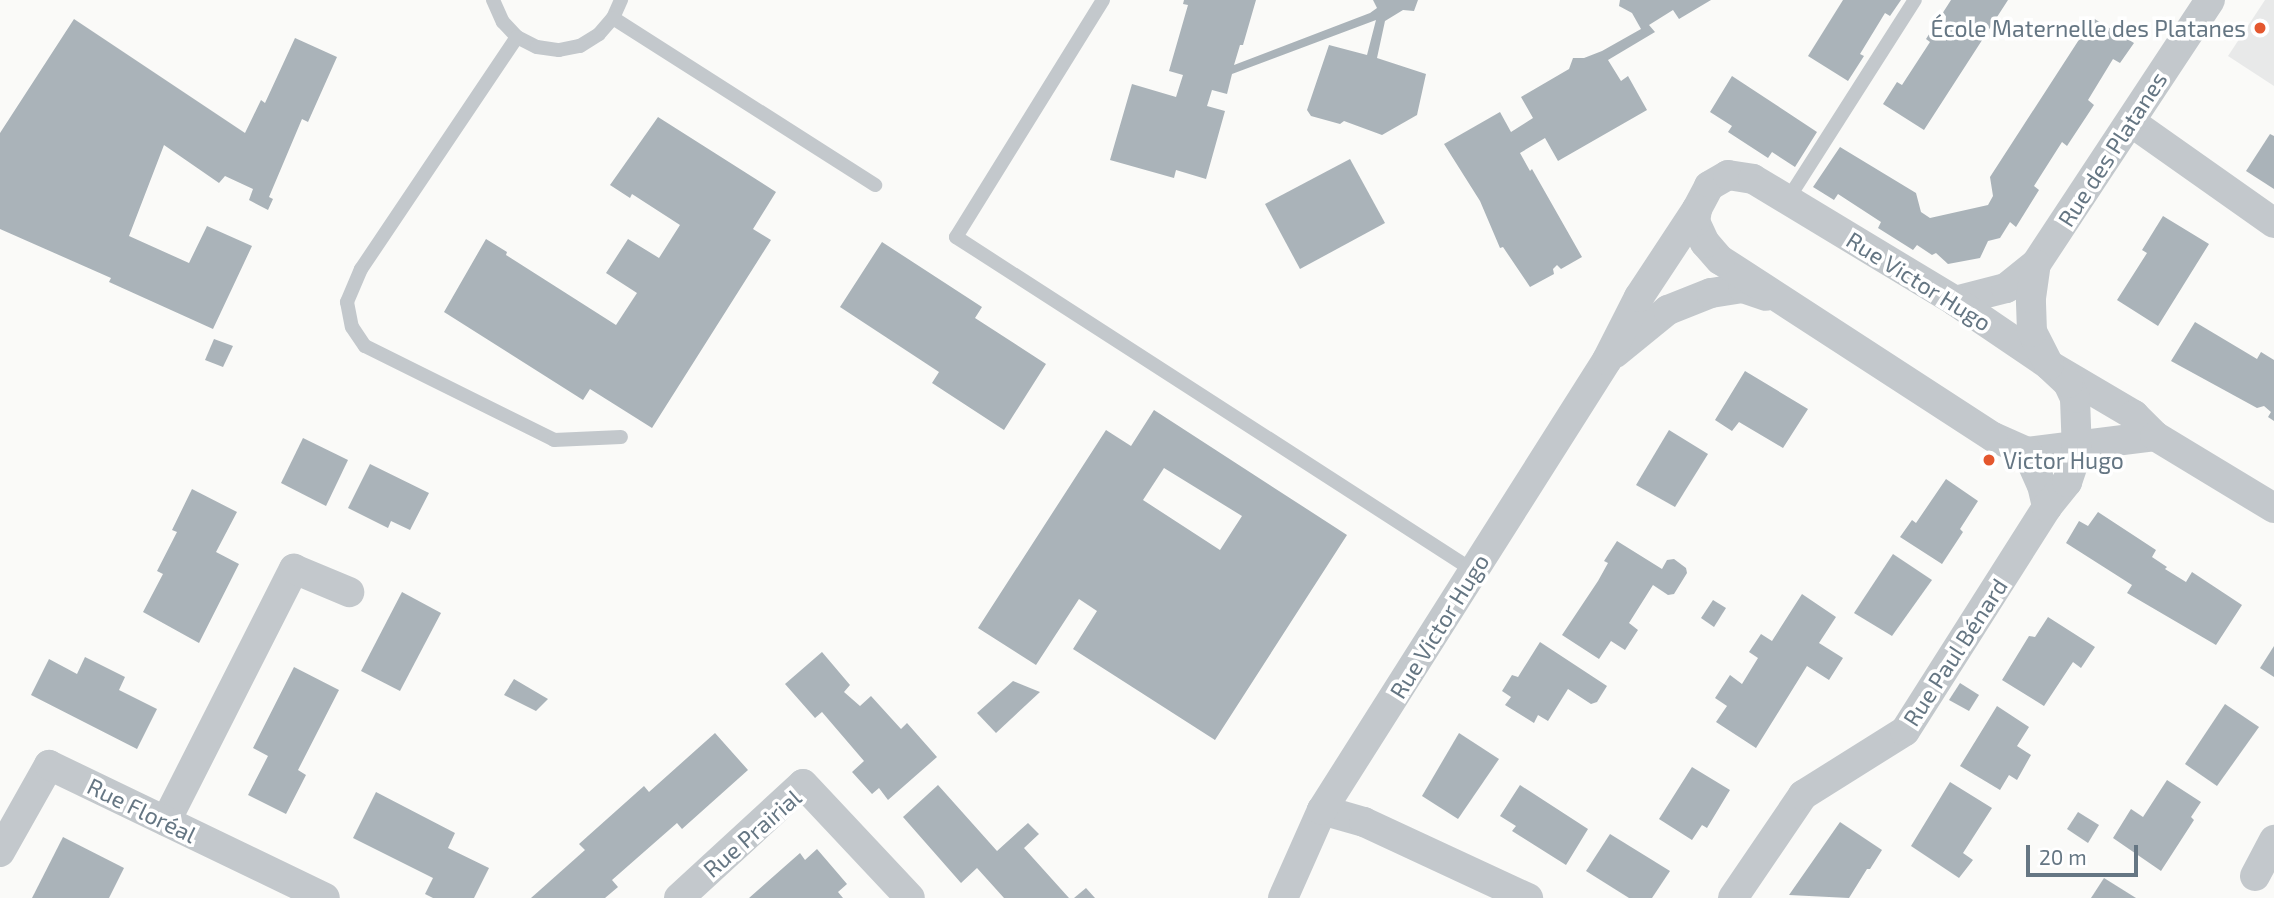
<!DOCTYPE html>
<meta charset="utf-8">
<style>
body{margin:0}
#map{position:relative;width:2274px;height:898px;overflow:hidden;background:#fafaf8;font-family:"Exo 2",sans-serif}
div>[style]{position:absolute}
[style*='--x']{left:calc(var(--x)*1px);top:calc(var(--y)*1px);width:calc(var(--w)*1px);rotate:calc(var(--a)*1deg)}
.built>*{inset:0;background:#e8e9e9}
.building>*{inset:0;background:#aab3b9}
.lane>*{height:14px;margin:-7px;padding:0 7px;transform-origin:7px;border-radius:7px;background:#c3c8cc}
.street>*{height:30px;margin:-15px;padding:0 15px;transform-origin:15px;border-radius:15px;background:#c3c8cc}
.dots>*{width:19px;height:19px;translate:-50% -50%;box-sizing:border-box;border:4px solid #fff;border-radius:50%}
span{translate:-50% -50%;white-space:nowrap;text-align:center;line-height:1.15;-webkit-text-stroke:7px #fff;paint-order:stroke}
.poi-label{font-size:23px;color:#657683}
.right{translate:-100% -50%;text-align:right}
.left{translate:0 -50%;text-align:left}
.street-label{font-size:23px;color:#657683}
.scale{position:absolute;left:2026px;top:845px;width:112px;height:32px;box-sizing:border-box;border:4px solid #657683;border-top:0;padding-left:9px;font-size:21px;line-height:24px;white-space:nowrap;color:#657683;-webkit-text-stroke:5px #fff;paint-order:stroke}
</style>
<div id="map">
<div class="built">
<div style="clip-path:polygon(2265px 0,2274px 0,2274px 86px,2228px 56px)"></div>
</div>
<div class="building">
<div style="clip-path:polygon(1184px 0,1256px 0,1243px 45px,1240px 45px,1234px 65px,1370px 13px,1377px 8px,1373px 0,1418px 0,1414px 11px,1403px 10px,1385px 21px,1377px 58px,1426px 74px,1417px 115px,1382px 135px,1344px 121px,1340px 124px,1311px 116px,1307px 110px,1329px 45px,1367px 55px,1376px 20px,1232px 74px,1227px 94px,1212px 90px,1207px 106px,1225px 111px,1206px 179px,1176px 170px,1174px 178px,1110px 160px,1132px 84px,1176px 97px,1183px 75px,1169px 71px,1188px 5px,1183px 4px)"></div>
<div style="clip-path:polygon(1620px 0,1711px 0,1679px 19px,1673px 10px,1649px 25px,1655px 32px,1608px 60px,1621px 81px,1628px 76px,1647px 110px,1558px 161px,1545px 138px,1520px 153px,1530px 171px,1532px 169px,1582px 257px,1561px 269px,1557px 265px,1553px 269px,1554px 274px,1530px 287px,1503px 247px,1500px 248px,1480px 201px,1444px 144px,1500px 112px,1511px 132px,1533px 118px,1521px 97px,1569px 69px,1573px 58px,1584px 58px,1602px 51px,1641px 29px,1632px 13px,1619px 6px)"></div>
<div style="clip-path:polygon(1843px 0,1901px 0,1890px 16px,1885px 13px,1860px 54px,1864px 56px,1848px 81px,1808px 56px)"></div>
<div style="clip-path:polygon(1951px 0,2008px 0,1924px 130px,1883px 104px,1897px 82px,1902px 85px,1930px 42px,1926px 39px)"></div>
<div style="clip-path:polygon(2093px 18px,2134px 43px,2120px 63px,2113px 59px,2088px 100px,2094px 105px,2067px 146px,2062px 142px,2034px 186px,2039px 190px,2016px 227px,2010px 222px,2000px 238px,1988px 241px,1980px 258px,1948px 264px,1936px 253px,1932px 255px,1917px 245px,1913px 250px,1878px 228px,1881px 222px,1838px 194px,1834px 200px,1813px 187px,1840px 147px,1916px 193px,1921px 212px,1930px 218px,1988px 205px,1993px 196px,1990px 177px)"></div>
<div style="clip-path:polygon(74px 19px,245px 133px,261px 100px,265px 103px,295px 38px,337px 57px,308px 122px,302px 119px,269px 197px,273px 199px,268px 210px,249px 200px,253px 189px,225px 176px,219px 183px,164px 145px,129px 236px,189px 263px,207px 226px,252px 246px,213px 329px,109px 282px,111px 278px,0 229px,0 133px)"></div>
<div style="clip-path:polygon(1732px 76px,1817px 132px,1795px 167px,1772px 152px,1768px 158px,1728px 132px,1732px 126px,1710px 112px)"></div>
<div style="clip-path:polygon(658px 117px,776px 192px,753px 229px,771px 240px,652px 428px,590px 389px,583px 400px,444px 312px,486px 239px,507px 252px,506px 255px,616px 325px,637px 293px,606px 273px,628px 239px,659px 258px,680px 225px,632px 194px,630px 198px,610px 185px)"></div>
<div style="clip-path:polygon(2270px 134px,2274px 136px,2274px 189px,2246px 171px)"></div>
<div style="clip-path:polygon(1350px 159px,1385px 223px,1300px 269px,1265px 204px)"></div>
<div style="clip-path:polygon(2163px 216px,2209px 244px,2158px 326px,2117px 300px,2147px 253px,2142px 250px)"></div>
<div style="clip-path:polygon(882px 242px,982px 307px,975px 318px,1046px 364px,1004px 430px,932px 383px,939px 372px,840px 307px)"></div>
<div style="clip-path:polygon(2195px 322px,2257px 359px,2261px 352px,2274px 360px,2274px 421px,2268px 417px,2271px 412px,2264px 406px,2257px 408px,2171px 361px)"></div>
<div style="clip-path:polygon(214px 339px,233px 346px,223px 367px,205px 360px)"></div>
<div style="clip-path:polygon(1745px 371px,1808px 409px,1783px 448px,1739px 422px,1732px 431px,1715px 420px)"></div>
<div style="clip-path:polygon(evenodd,1154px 410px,1347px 535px,1215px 740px,1073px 649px,1097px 611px,1079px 599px,1036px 665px,978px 628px,1106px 430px,1131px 446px,1154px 410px,1164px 468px,1242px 516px,1220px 550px,1143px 500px,1164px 468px)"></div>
<div style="clip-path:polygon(1669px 430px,1708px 454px,1675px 507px,1636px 485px)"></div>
<div style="clip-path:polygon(303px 438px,348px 460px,326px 506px,281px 483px)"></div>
<div style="clip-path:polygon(370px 464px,429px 493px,410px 530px,391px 521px,388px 528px,348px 508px)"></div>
<div style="clip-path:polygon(1946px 479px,1978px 501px,1960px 529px,1963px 532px,1942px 564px,1900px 537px,1912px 520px,1916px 523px)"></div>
<div style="clip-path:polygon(192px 489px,237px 512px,216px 552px,239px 564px,199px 643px,143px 612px,163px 574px,157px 571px,177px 532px,172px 530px)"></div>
<div style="clip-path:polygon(2098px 512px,2156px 550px,2152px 557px,2167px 567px,2165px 569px,2186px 582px,2192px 572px,2242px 605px,2216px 645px,2127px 593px,2132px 585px,2066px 543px,2079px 521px,2088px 526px)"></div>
<div style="clip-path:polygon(1617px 541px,1662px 569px,1667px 560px,1674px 559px,1686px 568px,1687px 573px,1674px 594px,1668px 595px,1653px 585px,1629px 623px,1638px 630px,1625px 650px,1611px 641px,1599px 659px,1562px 635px,1598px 581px,1608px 563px,1604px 561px)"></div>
<div style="clip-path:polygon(1893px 554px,1932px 580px,1892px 636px,1854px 613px)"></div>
<div style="clip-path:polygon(402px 592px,441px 613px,400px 691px,361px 671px)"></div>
<div style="clip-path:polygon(1802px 594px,1836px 617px,1819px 643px,1843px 658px,1829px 680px,1807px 666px,1756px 748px,1716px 722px,1727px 706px,1715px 698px,1730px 675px,1742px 684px,1758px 658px,1749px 652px,1761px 634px,1772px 641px)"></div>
<div style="clip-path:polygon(1713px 600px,1726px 608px,1714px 627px,1701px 618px)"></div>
<div style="clip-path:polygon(2048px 617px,2095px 647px,2081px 668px,2073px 662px,2044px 706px,2002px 680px,2029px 636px,2035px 637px)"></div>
<div style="clip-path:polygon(1540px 642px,1607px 686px,1597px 702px,1591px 704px,1568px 689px,1548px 721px,1538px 715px,1534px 723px,1505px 705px,1511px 697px,1502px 691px,1512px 675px,1518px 677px)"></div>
<div style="clip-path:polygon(2274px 646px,2274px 677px,2260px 668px)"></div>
<div style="clip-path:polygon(822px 652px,850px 685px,844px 692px,860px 706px,871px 696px,901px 729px,907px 723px,937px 757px,888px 800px,879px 788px,872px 794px,852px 772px,864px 761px,822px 712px,815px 718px,785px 684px)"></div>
<div style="clip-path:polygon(85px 657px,125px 677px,119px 690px,157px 709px,137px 749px,31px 695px,49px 659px,77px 674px)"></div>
<div style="clip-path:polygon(294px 667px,339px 690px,298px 770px,306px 775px,286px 814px,248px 795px,268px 756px,253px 748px)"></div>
<div style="clip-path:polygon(514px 679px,548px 699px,536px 711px,504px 695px)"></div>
<div style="clip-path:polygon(1013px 681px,1040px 692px,996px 733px,977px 713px)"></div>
<div style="clip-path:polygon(1960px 683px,1979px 695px,1969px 711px,1949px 700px)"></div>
<div style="clip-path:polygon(2225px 704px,2259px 727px,2217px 786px,2185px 764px)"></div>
<div style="clip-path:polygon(1997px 706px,2029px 727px,2017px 746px,2031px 755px,2017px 780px,2009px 775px,2000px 790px,1960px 766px)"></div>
<div style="clip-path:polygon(715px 733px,748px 770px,682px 829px,677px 823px,612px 880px,618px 887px,605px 898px,531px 898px,585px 850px,579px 844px,644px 786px,649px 792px)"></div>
<div style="clip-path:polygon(1459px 733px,1499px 759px,1458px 819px,1422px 796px)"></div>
<div style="clip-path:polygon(1692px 767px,1730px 790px,1707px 828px,1702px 825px,1692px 840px,1659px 819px)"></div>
<div style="clip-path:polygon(2167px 780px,2201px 802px,2191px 817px,2194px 820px,2161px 871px,2113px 838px,2131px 809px,2143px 817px)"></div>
<div style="clip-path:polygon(1950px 782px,1992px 808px,1963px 853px,1973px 860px,1959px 878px,1911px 846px)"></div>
<div style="clip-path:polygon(938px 785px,997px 851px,1028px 823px,1039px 834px,1024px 848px,1069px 898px,1004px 898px,977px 868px,961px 883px,903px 817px)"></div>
<div style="clip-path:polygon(1520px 785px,1588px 829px,1566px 865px,1512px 831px,1516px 826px,1500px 816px)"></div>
<div style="clip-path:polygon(376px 792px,455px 833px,448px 848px,489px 868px,474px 898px,433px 898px,425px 894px,433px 878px,353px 838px)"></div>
<div style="clip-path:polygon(2078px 812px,2099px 825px,2088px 843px,2067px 829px)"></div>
<div style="clip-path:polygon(1840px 822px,1882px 850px,1870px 869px,1867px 869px,1849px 898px,1789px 895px)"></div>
<div style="clip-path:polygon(1610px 834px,1670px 871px,1652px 898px,1629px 898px,1586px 871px)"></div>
<div style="clip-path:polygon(63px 837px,124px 868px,109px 898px,32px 898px)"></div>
<div style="clip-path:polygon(817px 849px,847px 884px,838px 892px,843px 898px,749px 898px,800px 853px,805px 860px)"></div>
<div style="clip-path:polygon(2104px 878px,2136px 898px,2091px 898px)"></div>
<div style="clip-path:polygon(1086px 888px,1095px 898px,1074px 898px)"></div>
</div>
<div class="lane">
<div style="--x:493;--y:0;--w:24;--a:66"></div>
<div style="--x:503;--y:22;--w:21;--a:47"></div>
<div style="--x:517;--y:37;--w:22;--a:27"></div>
<div style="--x:537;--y:47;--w:22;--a:8"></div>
<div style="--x:559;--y:50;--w:21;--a:-11"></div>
<div style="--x:580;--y:46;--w:22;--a:-32"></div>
<div style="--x:599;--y:34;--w:21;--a:-49"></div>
<div style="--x:613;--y:18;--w:20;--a:-66"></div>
<div style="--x:1103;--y:0;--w:279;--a:121.8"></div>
<div style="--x:956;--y:237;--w:616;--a:32.81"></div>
<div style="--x:613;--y:18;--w:311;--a:32.5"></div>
<div style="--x:517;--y:37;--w:280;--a:123.9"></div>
<div style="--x:361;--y:269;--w:36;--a:113"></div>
<div style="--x:347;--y:302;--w:25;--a:79"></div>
<div style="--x:352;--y:327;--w:23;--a:56"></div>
<div style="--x:365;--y:346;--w:211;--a:26.4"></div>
<div style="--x:554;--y:440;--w:67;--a:-2.6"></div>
<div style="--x:1788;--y:199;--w:236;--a:-57.5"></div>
</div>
<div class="street">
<div style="--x:2131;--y:122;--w:175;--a:35.2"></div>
<div style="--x:1955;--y:301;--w:53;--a:-14.3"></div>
<div style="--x:2006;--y:288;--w:38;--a:-39"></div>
<div style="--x:2036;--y:264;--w:316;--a:-56.6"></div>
<div style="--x:1615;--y:353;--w:68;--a:-39.1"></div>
<div style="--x:1668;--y:310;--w:46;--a:-21.6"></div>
<div style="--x:1711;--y:293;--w:32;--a:-9"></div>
<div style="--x:1743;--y:288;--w:24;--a:19"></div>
<div style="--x:2155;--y:436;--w:129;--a:172.9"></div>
<div style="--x:2027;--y:452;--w:37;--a:-156"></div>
<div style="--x:1993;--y:437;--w:325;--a:-147"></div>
<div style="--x:1720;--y:260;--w:23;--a:-131"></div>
<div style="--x:1705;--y:243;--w:23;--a:-115"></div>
<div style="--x:1695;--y:222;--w:13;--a:-81"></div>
<div style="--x:1697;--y:209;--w:26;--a:-62"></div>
<div style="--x:1709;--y:186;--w:22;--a:-30"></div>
<div style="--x:1728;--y:175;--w:25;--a:9"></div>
<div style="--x:1753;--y:179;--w:236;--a:31.1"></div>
<div style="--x:1955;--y:301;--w:114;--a:34.2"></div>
<div style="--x:2049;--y:365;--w:99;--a:30.5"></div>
<div style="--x:2134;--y:415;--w:30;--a:45"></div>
<div style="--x:2155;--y:436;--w:139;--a:31.2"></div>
<div style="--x:2027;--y:452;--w:36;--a:66"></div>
<div style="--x:2042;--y:485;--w:23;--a:77"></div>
<div style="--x:1322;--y:810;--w:44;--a:15.9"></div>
<div style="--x:1364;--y:822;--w:181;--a:24.9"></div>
<div style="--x:166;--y:821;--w:283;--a:-63.1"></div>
<div style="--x:294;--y:569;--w:60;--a:22.7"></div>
<div style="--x:0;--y:852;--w:100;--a:-60.6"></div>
<div style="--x:49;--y:765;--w:306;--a:25.7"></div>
<div style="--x:2255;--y:876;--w:41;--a:-62.2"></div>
<div style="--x:679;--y:898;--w:168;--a:-42.6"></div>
<div style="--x:803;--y:784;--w:156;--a:46.8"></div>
<div style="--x:1283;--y:898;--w:96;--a:-66.1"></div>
<div style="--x:1322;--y:810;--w:533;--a:-57.65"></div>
<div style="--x:1607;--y:360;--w:71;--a:-63.1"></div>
<div style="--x:1639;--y:297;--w:105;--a:-56.6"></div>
<div style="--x:1733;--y:898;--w:125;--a:-55.8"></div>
<div style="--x:1803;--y:795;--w:120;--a:-32.1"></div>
<div style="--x:1905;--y:731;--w:265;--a:-57.6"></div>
<div style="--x:2047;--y:507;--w:32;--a:-51"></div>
<div style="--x:2067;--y:482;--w:31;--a:-71"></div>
<div style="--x:2077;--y:453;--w:55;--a:-92.1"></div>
<div style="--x:2075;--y:398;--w:17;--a:-115"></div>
<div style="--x:2068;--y:383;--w:26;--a:-137"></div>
<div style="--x:2049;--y:365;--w:37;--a:-117"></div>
<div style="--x:2032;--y:332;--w:34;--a:-92"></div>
<div style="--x:2031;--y:298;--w:34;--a:-82"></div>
</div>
<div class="dots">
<div style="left:2260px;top:28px;background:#e4572e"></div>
<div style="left:1989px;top:460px;background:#e4572e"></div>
</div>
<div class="poi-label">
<span class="right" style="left:2246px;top:28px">École Maternelle des Platanes</span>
<span class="left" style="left:2003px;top:460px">Victor Hugo</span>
</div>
<div class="street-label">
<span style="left:2112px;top:149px;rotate:-57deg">Rue des Platanes</span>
<span style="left:1919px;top:281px;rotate:32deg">Rue Victor Hugo</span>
<span style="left:1439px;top:626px;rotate:-58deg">Rue Victor Hugo</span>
<span style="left:1955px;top:652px;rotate:-57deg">Rue Paul Bénard</span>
<span style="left:142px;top:810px;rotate:26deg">Rue Floréal</span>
<span style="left:752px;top:833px;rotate:-41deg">Rue Prairial</span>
</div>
<div class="scale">20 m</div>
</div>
